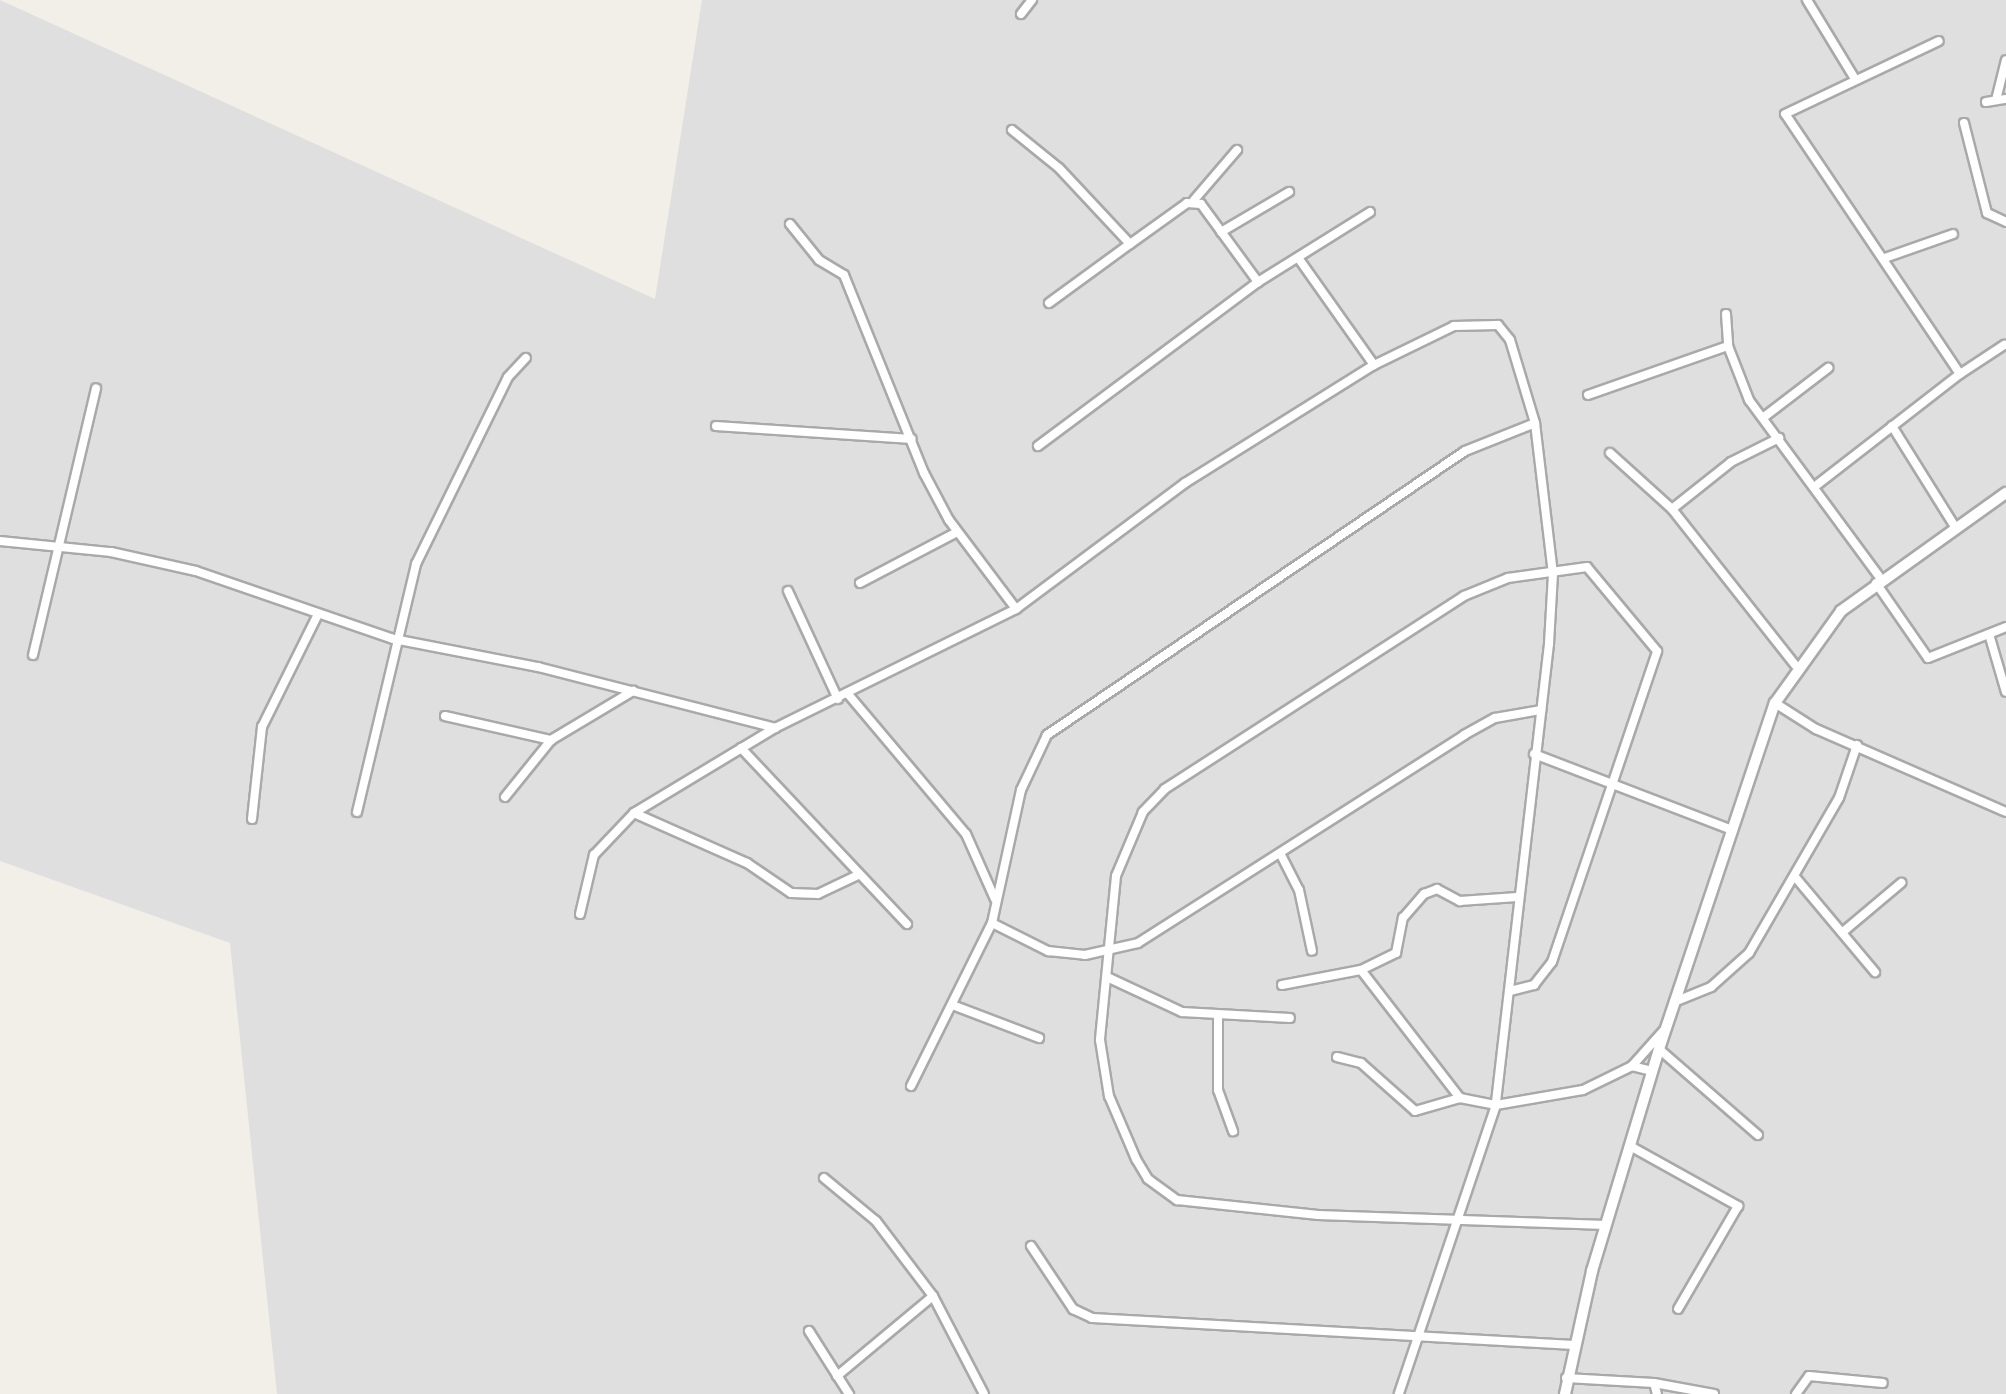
<!DOCTYPE html>
<style>
body{margin:0}
#map{position:relative;width:2006px;height:1394px;overflow:hidden;background:#f2efe9;font-family:Ubuntu,sans-serif}
div>[style]{position:absolute}
[style*='--x']{left:calc(var(--x)*1px);top:calc(var(--y)*1px);width:calc(var(--w)*1px);rotate:calc(var(--a)*1deg)}
.residential>*{inset:0;background:#e0dfdf}
.roads{filter:drop-shadow(2px 0 #a9a9a9) drop-shadow(-2px 0 #a9a9a9) drop-shadow(0 2px #a9a9a9) drop-shadow(0 -2px #a9a9a9)}
.minor>*{height:8px;margin:-4px;padding:0 4px;transform-origin:4px;border-radius:4px;background:#fff}
.tertiary>*{height:10px;margin:-5px;padding:0 5px;transform-origin:5px;border-radius:5px;background:#fff}
span{translate:-50% -50%;white-space:nowrap;text-align:center;line-height:1.15;-webkit-text-stroke:8px #fff;paint-order:stroke}
</style>
<div id="map">
<div class="residential">
<div style="clip-path:polygon(0 0,655px 299px,702px 0,2006px 0,2006px 1394px,277px 1394px,230px 943px,0 861px)"></div>
</div>
<div class="roads">
<div class="minor">
<div style="--x:1807;--y:0;--w:92;--a:58.7"></div>
<div style="--x:1021;--y:14;--w:18;--a:-52"></div>
<div style="--x:1996;--y:100;--w:41;--a:-76"></div>
<div style="--x:1986;--y:102;--w:20;--a:-9"></div>
<div style="--x:1964;--y:123;--w:93;--a:75.7"></div>
<div style="--x:1987;--y:213;--w:21;--a:25"></div>
<div style="--x:1012;--y:130;--w:60;--a:39"></div>
<div style="--x:1059;--y:168;--w:104;--a:46.9"></div>
<div style="--x:1130;--y:244;--w:70;--a:-35.7"></div>
<div style="--x:1187;--y:203;--w:14;--a:4"></div>
<div style="--x:1201;--y:204;--w:97;--a:53.8"></div>
<div style="--x:1194;--y:200;--w:66;--a:-49.3"></div>
<div style="--x:790;--y:224;--w:46;--a:51.1"></div>
<div style="--x:819;--y:260;--w:29;--a:31"></div>
<div style="--x:844;--y:275;--w:214;--a:68"></div>
<div style="--x:924;--y:473;--w:53;--a:62"></div>
<div style="--x:949;--y:520;--w:111;--a:53"></div>
<div style="--x:1221;--y:232;--w:79;--a:-30.5"></div>
<div style="--x:1885;--y:258;--w:72;--a:-19.4"></div>
<div style="--x:1299;--y:259;--w:130;--a:54.7"></div>
<div style="--x:1049;--y:303;--w:100;--a:-36.1"></div>
<div style="--x:1726;--y:314;--w:32;--a:86"></div>
<div style="--x:1728;--y:346;--w:58;--a:68.7"></div>
<div style="--x:1749;--y:400;--w:221;--a:53.6"></div>
<div style="--x:1960;--y:374;--w:53;--a:-33.4"></div>
<div style="--x:1588;--y:395;--w:148;--a:-19.3"></div>
<div style="--x:1764;--y:417;--w:81;--a:-37.4"></div>
<div style="--x:716;--y:426;--w:196;--a:3.8"></div>
<div style="--x:1892;--y:426;--w:119;--a:58"></div>
<div style="--x:1038;--y:446;--w:274;--a:-36.7"></div>
<div style="--x:1258;--y:282;--w:132;--a:-32"></div>
<div style="--x:1610;--y:453;--w:84;--a:42.1"></div>
<div style="--x:1672;--y:509;--w:199;--a:51.7"></div>
<div style="--x:1818;--y:484;--w:180;--a:-37.8"></div>
<div style="--x:1960;--y:374;--w:313;--a:-123.9"></div>
<div style="--x:1785;--y:114;--w:170;--a:-25.4"></div>
<div style="--x:1672;--y:509;--w:75;--a:-38.5"></div>
<div style="--x:1731;--y:462;--w:54;--a:-26.6"></div>
<div style="--x:0;--y:541;--w:112;--a:5.7"></div>
<div style="--x:111;--y:552;--w:87;--a:12.6"></div>
<div style="--x:196;--y:571;--w:209;--a:19"></div>
<div style="--x:394;--y:639;--w:147;--a:11"></div>
<div style="--x:538;--y:667;--w:245;--a:14.4"></div>
<div style="--x:860;--y:583;--w:110;--a:-27.7"></div>
<div style="--x:1876;--y:583;--w:91;--a:55.3"></div>
<div style="--x:1928;--y:658;--w:84;--a:-21.7"></div>
<div style="--x:788;--y:591;--w:119;--a:65.2"></div>
<div style="--x:1989;--y:634;--w:60;--a:73.7"></div>
<div style="--x:33;--y:655;--w:274;--a:-76.7"></div>
<div style="--x:848;--y:694;--w:183;--a:49.9"></div>
<div style="--x:966;--y:834;--w:71;--a:66"></div>
<div style="--x:1775;--y:703;--w:49;--a:32.4"></div>
<div style="--x:1816;--y:729;--w:207;--a:23.6"></div>
<div style="--x:445;--y:716;--w:109;--a:12.8"></div>
<div style="--x:741;--y:748;--w:242;--a:46.7"></div>
<div style="--x:1534;--y:754;--w:209;--a:21"></div>
<div style="--x:505;--y:797;--w:73;--a:-51.1"></div>
<div style="--x:551;--y:740;--w:96;--a:-30.9"></div>
<div style="--x:357;--y:812;--w:255;--a:-76.6"></div>
<div style="--x:416;--y:564;--w:208;--a:-63.8"></div>
<div style="--x:508;--y:377;--w:26;--a:-47"></div>
<div style="--x:634;--y:813;--w:124;--a:23.9"></div>
<div style="--x:747;--y:863;--w:53;--a:34.3"></div>
<div style="--x:791;--y:893;--w:27;--a:2"></div>
<div style="--x:818;--y:894;--w:44;--a:-25.4"></div>
<div style="--x:252;--y:819;--w:93;--a:-83.8"></div>
<div style="--x:262;--y:727;--w:126;--a:-63.6"></div>
<div style="--x:1281;--y:855;--w:39;--a:63"></div>
<div style="--x:1299;--y:890;--w:62;--a:78"></div>
<div style="--x:1796;--y:878;--w:123;--a:50"></div>
<div style="--x:580;--y:914;--w:61;--a:-76.7"></div>
<div style="--x:594;--y:855;--w:58;--a:-46.4"></div>
<div style="--x:634;--y:813;--w:165;--a:-31.1"></div>
<div style="--x:775;--y:728;--w:269;--a:-26.3"></div>
<div style="--x:1016;--y:609;--w:211;--a:-36.7"></div>
<div style="--x:1185;--y:483;--w:223;--a:-32"></div>
<div style="--x:1374;--y:365;--w:89;--a:-26"></div>
<div style="--x:1454;--y:326;--w:44;--a:-1.3"></div>
<div style="--x:1498;--y:325;--w:19;--a:51"></div>
<div style="--x:1510;--y:340;--w:87;--a:73.2"></div>
<div style="--x:1535;--y:423;--w:152;--a:83.2"></div>
<div style="--x:1553;--y:574;--w:70;--a:93.3"></div>
<div style="--x:1549;--y:644;--w:464;--a:96.6"></div>
<div style="--x:1496;--y:1105;--w:305;--a:108.6"></div>
<div style="--x:992;--y:923;--w:63;--a:26.6"></div>
<div style="--x:1048;--y:951;--w:37;--a:6"></div>
<div style="--x:1085;--y:955;--w:54;--a:-12.8"></div>
<div style="--x:1138;--y:943;--w:387;--a:-32.5"></div>
<div style="--x:1464;--y:735;--w:35;--a:-29"></div>
<div style="--x:1495;--y:718;--w:47;--a:-9.9"></div>
<div style="--x:1844;--y:931;--w:75;--a:-40.1"></div>
<div style="--x:1361;--y:970;--w:39;--a:-26"></div>
<div style="--x:1396;--y:953;--w:36;--a:-79"></div>
<div style="--x:1403;--y:918;--w:32;--a:-49"></div>
<div style="--x:1424;--y:894;--w:14;--a:-21"></div>
<div style="--x:1437;--y:889;--w:26;--a:28"></div>
<div style="--x:1460;--y:901;--w:57;--a:-4"></div>
<div style="--x:1107;--y:977;--w:83;--a:25"></div>
<div style="--x:1182;--y:1012;--w:108;--a:3.2"></div>
<div style="--x:1282;--y:985;--w:80;--a:-10.8"></div>
<div style="--x:1361;--y:970;--w:162;--a:52.3"></div>
<div style="--x:1510;--y:991;--w:25;--a:-14"></div>
<div style="--x:1534;--y:985;--w:29;--a:-52"></div>
<div style="--x:1552;--y:962;--w:328;--a:-71.3"></div>
<div style="--x:1657;--y:651;--w:109;--a:-129.8"></div>
<div style="--x:1587;--y:567;--w:80;--a:172.1"></div>
<div style="--x:1508;--y:578;--w:48;--a:157.8"></div>
<div style="--x:1464;--y:596;--w:356;--a:147.2"></div>
<div style="--x:1165;--y:789;--w:32;--a:134"></div>
<div style="--x:1143;--y:812;--w:69;--a:112.9"></div>
<div style="--x:1116;--y:876;--w:165;--a:95.6"></div>
<div style="--x:1100;--y:1040;--w:57;--a:80.9"></div>
<div style="--x:1109;--y:1096;--w:69;--a:66.8"></div>
<div style="--x:1136;--y:1159;--w:23;--a:59"></div>
<div style="--x:1148;--y:1179;--w:36;--a:36"></div>
<div style="--x:1177;--y:1200;--w:142;--a:6.1"></div>
<div style="--x:1318;--y:1215;--w:288;--a:2"></div>
<div style="--x:1674;--y:1002;--w:40;--a:-22"></div>
<div style="--x:1711;--y:987;--w:51;--a:-41.8"></div>
<div style="--x:1749;--y:953;--w:179;--a:-59.9"></div>
<div style="--x:1839;--y:798;--w:56;--a:-71.2"></div>
<div style="--x:955;--y:1006;--w:90;--a:20.9"></div>
<div style="--x:1218;--y:1017;--w:73;--a:90"></div>
<div style="--x:1218;--y:1090;--w:44;--a:69.9"></div>
<div style="--x:1659;--y:1049;--w:131;--a:41"></div>
<div style="--x:1337;--y:1057;--w:25;--a:14"></div>
<div style="--x:1361;--y:1063;--w:72;--a:41.6"></div>
<div style="--x:1415;--y:1111;--w:47;--a:-16.1"></div>
<div style="--x:1460;--y:1098;--w:37;--a:11"></div>
<div style="--x:1496;--y:1105;--w:88;--a:-9.8"></div>
<div style="--x:1583;--y:1090;--w:55;--a:-26.1"></div>
<div style="--x:1632;--y:1066;--w:50;--a:-48.3"></div>
<div style="--x:1632;--y:1066;--w:21;--a:14"></div>
<div style="--x:911;--y:1086;--w:182;--a:-63.6"></div>
<div style="--x:992;--y:923;--w:136;--a:-77.7"></div>
<div style="--x:1021;--y:790;--w:61;--a:-64.7"></div>
<div style="--x:1047;--y:735;--w:505;--a:-34.19"></div>
<div style="--x:1465;--y:451;--w:75;--a:-21.8"></div>
<div style="--x:1630;--y:1146;--w:124;--a:29.1"></div>
<div style="--x:1738;--y:1206;--w:119;--a:120.2"></div>
<div style="--x:824;--y:1178;--w:67;--a:39.6"></div>
<div style="--x:876;--y:1221;--w:94;--a:52.8"></div>
<div style="--x:933;--y:1296;--w:110;--a:62.5"></div>
<div style="--x:1031;--y:1246;--w:76;--a:56.3"></div>
<div style="--x:1073;--y:1309;--w:21;--a:25"></div>
<div style="--x:1092;--y:1318;--w:483;--a:3.2"></div>
<div style="--x:809;--y:1331;--w:75;--a:57.6"></div>
<div style="--x:837;--y:1376;--w:125;--a:-39.8"></div>
<div style="--x:1566;--y:1378;--w:88;--a:3.3"></div>
<div style="--x:1654;--y:1383;--w:11;--a:75"></div>
<div style="--x:1654;--y:1383;--w:61;--a:10.4"></div>
<div style="--x:1796;--y:1394;--w:22;--a:-54"></div>
<div style="--x:1809;--y:1376;--w:74;--a:5.4"></div>
</div>
<div class="tertiary">
<div style="--x:1565;--y:1394;--w:126;--a:-77.6"></div>
<div style="--x:1592;--y:1271;--w:232;--a:-73.2"></div>
<div style="--x:1659;--y:1049;--w:365;--a:-71.5"></div>
<div style="--x:1775;--y:703;--w:113;--a:-54.3"></div>
<div style="--x:1841;--y:611;--w:203;--a:-35.6"></div>
</div>
</div>
</div>
